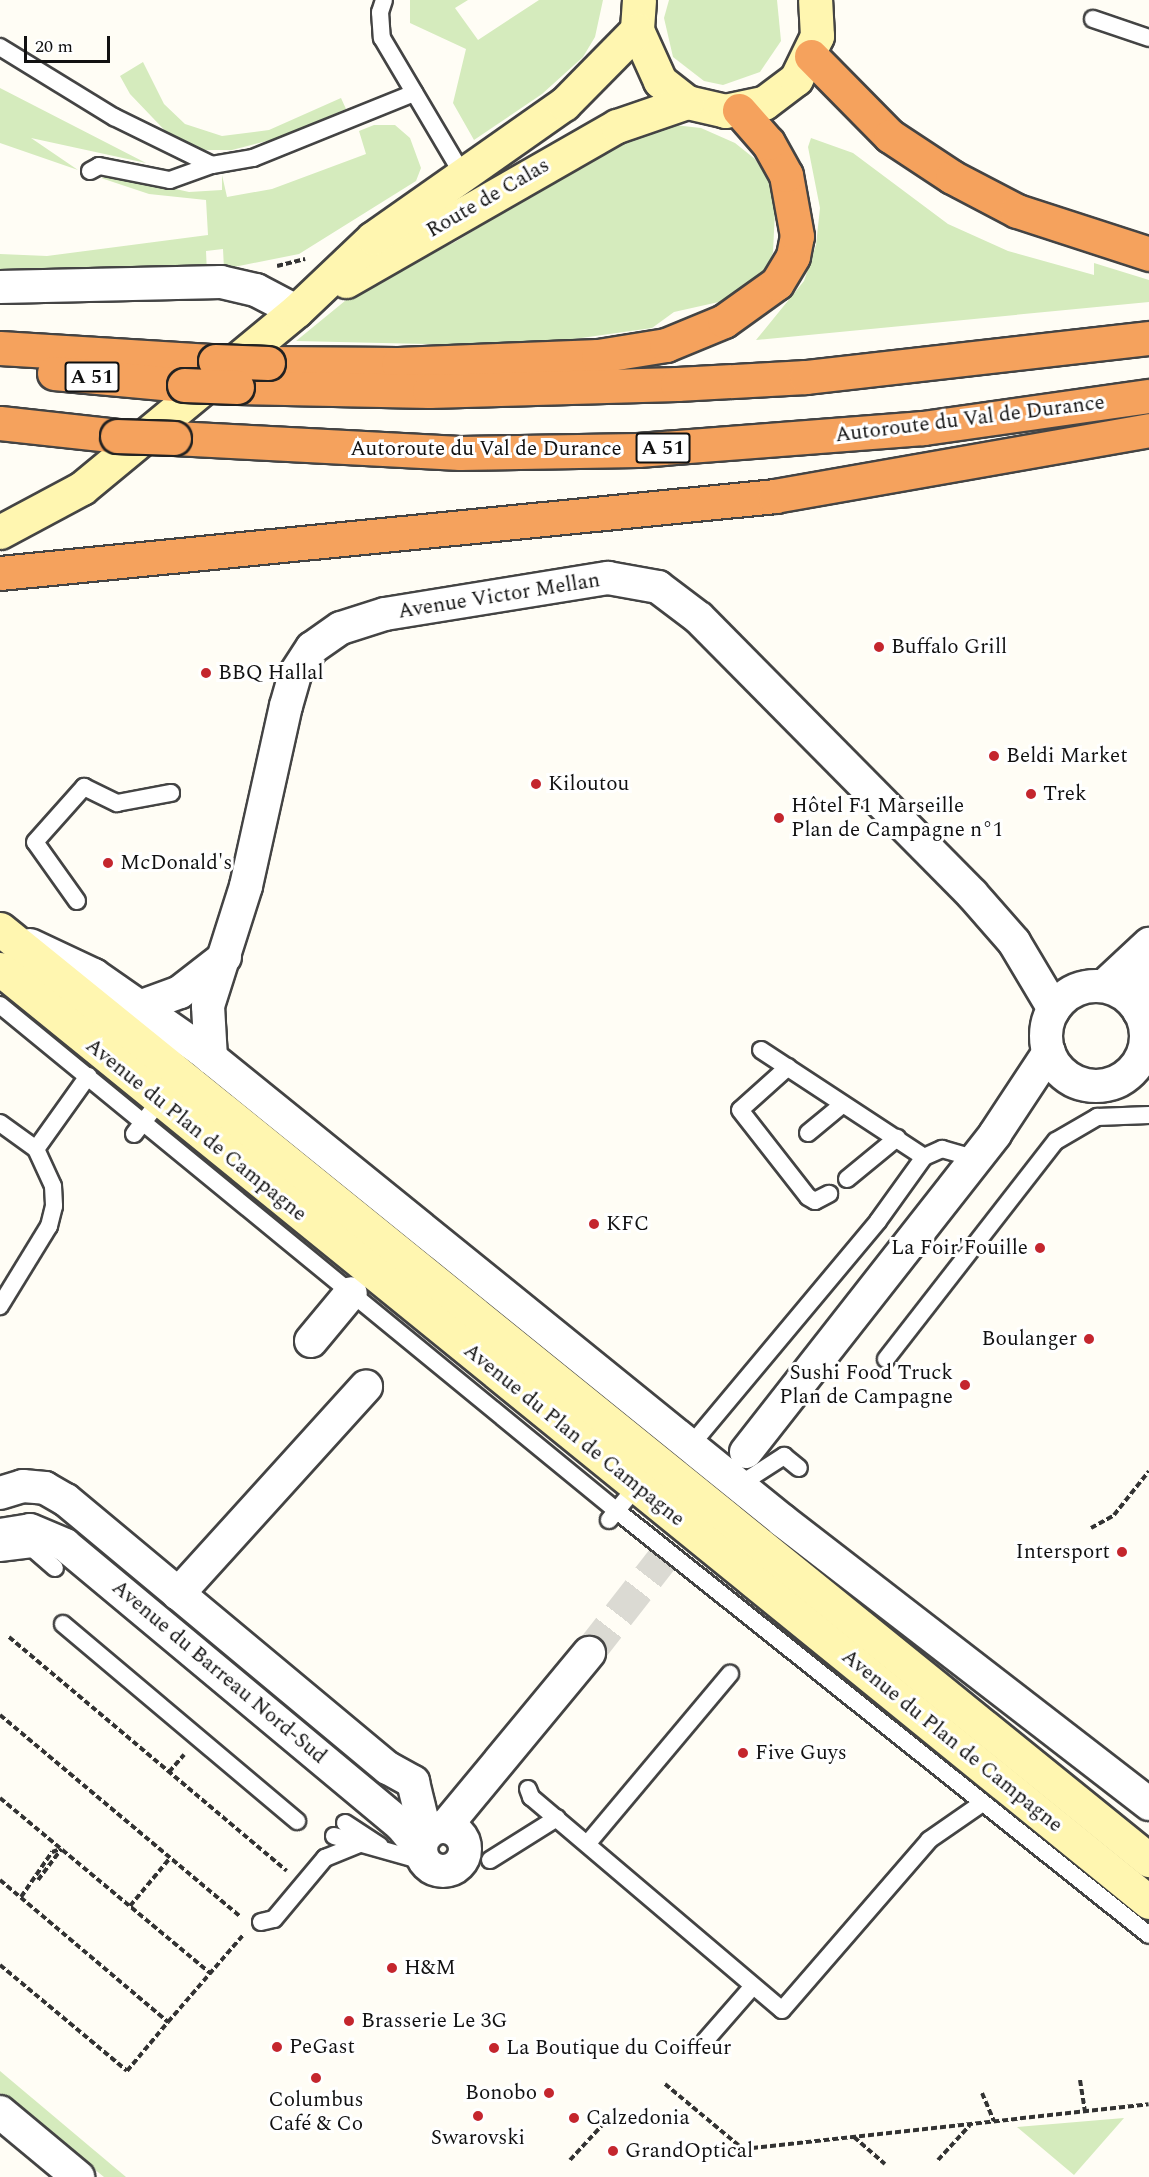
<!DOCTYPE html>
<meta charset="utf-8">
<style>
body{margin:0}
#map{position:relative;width:1149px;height:2177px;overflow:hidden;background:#fffdf5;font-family:Spectral,serif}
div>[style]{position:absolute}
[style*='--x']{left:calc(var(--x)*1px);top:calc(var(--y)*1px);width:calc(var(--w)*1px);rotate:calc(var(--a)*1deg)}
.green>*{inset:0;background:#d5ebbd}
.minor-tunnel>*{height:32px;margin-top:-16px;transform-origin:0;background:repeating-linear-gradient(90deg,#dbdad3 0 32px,transparent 0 48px)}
.path>*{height:4px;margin-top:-2px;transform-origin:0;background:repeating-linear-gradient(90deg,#333 0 6px,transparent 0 9px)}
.roads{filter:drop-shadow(2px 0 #444) drop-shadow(-2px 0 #444) drop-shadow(0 2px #444) drop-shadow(0 -2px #444)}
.service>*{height:16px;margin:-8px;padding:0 8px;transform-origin:8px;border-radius:8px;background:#fff}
.minor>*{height:32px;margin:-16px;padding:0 16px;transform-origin:16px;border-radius:16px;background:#fff}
.minor>.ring{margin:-16px;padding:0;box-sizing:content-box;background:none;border:32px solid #fff;border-radius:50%}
.secondary>*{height:33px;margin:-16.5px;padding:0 16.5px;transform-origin:16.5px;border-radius:16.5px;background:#fff6b0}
.motorway>*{height:33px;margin:-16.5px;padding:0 16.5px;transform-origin:16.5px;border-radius:16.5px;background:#f5a25d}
.bridges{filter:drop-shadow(2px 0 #222) drop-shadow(-2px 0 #222) drop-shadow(0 2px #222) drop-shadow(0 -2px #222)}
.motorway-bridge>*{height:33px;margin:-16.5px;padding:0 16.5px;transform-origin:16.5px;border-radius:16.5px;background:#f5a25d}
.dots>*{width:16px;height:16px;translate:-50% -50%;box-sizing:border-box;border:3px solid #fff;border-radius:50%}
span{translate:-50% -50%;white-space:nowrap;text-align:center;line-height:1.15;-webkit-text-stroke:6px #fff;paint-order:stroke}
.shield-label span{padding:2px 4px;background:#fff;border:2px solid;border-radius:4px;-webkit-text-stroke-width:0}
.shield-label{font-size:20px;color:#111;font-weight:700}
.street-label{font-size:21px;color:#111}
.poi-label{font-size:21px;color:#111}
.left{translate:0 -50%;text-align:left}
.right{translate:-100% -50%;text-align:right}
.scale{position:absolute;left:24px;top:36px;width:86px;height:27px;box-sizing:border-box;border:3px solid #111;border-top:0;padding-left:8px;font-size:18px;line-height:21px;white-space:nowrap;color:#111;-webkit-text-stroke:4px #fff;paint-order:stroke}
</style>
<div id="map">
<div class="green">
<div style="clip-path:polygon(410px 0,468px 0,455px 8px,478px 40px,539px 0,603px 0,595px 37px,583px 57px,542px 94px,474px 140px,453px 103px,466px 49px,410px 23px)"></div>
<div style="clip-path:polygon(669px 0,777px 0,781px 41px,760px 72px,723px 85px,704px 81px,673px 57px,664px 18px)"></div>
<div style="clip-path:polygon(143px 62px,164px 104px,185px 124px,222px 136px,269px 130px,341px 98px,346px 109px,275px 139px,232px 150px,198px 150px,174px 140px,130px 94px,120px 76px)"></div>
<div style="clip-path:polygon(0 88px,146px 163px,31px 138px,78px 170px,0 143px)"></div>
<div style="clip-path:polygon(374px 125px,395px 125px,410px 138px,421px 168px,416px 181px,299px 254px,224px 269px,223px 249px,206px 251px,207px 273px,0 276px,0 254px,47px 256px,208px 235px,206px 200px,149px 194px,101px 178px,114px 175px,189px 192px,222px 190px,222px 175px,227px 197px,272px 189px,366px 154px,359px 131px)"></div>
<div style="clip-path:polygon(674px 125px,701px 128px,735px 143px,755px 159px,776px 191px,773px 252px,764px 279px,741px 297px,674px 312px,652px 328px,567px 340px,468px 345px,296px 341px,362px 287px,455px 242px,634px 133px)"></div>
<div style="clip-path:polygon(811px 138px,853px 153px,948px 224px,1008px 251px,1094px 275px,1094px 263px,1149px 280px,1149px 302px,756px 340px,804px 281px,816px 245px,820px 208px,808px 147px)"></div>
<div style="clip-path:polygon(0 2071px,126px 2177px,104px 2177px,0 2093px)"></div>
<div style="clip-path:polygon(1124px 2118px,1074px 2175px,1017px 2127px)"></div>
</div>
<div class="minor-tunnel">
<div style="--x:589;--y:1653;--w:185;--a:-52"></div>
</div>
<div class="path">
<div style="--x:277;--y:266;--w:29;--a:-14"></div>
<div style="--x:1091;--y:1528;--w:26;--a:-29"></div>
<div style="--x:1114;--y:1515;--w:56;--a:-51.5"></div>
<div style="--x:9;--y:1637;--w:363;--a:40.1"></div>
<div style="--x:0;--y:1715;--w:314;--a:40"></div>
<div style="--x:169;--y:1772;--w:23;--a:-49"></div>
<div style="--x:0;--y:1798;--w:273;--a:39.8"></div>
<div style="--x:0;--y:1880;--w:220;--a:40.2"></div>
<div style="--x:168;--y:2022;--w:115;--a:-49.2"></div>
<div style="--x:38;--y:1880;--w:39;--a:-53"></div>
<div style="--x:21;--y:1897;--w:55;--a:-55.4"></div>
<div style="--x:52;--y:1852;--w:9;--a:-18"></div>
<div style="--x:130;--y:1906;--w:62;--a:-50.2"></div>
<div style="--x:0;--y:1965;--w:165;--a:39.8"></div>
<div style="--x:127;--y:2071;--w:64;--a:-50.1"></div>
<div style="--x:1080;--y:2080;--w:31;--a:81"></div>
<div style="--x:665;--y:2084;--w:102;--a:39.8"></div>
<div style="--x:743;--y:2149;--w:408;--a:-6.3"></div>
<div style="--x:982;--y:2093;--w:30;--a:67"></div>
<div style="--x:854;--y:2137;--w:41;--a:41.1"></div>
<div style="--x:570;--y:2160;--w:71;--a:-47.3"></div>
<div style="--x:938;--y:2160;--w:47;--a:-47.6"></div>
</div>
<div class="roads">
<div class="service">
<div style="--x:384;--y:0;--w:13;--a:108"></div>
<div style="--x:380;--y:12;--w:26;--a:86"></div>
<div style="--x:382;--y:38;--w:159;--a:59.4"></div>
<div style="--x:1093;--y:19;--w:59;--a:18.7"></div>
<div style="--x:0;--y:47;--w:134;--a:31.6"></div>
<div style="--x:114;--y:117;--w:109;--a:26.1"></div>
<div style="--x:212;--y:165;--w:42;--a:-9.7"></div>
<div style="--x:253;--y:158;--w:174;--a:-22"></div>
<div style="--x:90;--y:171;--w:10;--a:-29"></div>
<div style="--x:99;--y:166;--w:72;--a:11.2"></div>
<div style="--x:170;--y:180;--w:45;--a:-19.7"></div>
<div style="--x:77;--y:901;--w:72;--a:-125.4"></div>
<div style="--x:35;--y:842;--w:74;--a:-48.3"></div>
<div style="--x:84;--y:787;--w:37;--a:26"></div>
<div style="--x:117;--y:803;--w:55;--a:-10.5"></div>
<div style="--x:0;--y:1005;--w:798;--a:39.36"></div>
<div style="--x:617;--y:1511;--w:680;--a:38.55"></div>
<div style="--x:761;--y:1050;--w:195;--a:33.3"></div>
<div style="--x:788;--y:1067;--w:64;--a:138.1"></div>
<div style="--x:740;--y:1110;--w:110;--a:52"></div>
<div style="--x:808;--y:1197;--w:8;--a:30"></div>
<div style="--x:815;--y:1201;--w:16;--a:-27"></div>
<div style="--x:0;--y:1123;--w:44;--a:35.8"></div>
<div style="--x:36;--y:1149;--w:41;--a:65.3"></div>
<div style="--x:53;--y:1186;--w:20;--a:87"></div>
<div style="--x:54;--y:1206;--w:21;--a:104"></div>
<div style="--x:49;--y:1226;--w:94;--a:121.5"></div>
<div style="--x:808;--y:1133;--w:45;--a:-39.6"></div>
<div style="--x:134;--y:1134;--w:51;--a:-52.2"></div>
<div style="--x:36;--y:1149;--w:90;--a:-54.5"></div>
<div style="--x:847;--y:1179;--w:65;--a:-39.4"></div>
<div style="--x:886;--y:1359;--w:276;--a:-52.1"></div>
<div style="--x:1056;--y:1141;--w:48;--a:-30.3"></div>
<div style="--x:1097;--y:1117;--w:52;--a:-2.2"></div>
<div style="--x:691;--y:1445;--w:292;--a:-50.1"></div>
<div style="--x:878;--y:1221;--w:79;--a:-54.3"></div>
<div style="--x:924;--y:1157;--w:20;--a:-24"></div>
<div style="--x:942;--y:1149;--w:35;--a:16"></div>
<div style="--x:739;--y:1485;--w:54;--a:-32.8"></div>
<div style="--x:784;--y:1456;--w:19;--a:39"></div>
<div style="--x:609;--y:1520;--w:50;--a:-50.6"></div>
<div style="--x:0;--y:1553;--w:33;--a:-7"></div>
<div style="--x:33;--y:1549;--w:29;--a:41"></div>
<div style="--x:63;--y:1624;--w:306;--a:40.1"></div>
<div style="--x:528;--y:1789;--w:9;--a:69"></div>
<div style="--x:531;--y:1797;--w:329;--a:40.3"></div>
<div style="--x:782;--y:2010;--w:225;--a:-49.1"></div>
<div style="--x:929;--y:1840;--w:63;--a:-34.7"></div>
<div style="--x:345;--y:1823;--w:42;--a:33.3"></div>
<div style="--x:334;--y:1836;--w:96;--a:15.8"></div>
<div style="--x:588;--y:1843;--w:221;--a:-50"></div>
<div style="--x:490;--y:1860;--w:79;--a:-32.1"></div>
<div style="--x:261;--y:1922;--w:13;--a:-13"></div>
<div style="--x:274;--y:1919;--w:80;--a:-50.1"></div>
<div style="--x:325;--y:1858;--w:35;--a:-22"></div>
<div style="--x:705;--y:2041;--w:73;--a:-48.9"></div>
</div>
<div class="minor">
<div style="--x:0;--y:287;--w:221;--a:-1.3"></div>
<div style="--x:221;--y:282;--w:36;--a:13"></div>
<div style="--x:256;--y:290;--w:45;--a:27.7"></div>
<div style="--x:30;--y:945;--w:71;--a:25.1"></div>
<div style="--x:94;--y:975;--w:129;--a:34.9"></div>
<div style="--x:200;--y:1049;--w:750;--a:38.99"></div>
<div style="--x:783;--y:1521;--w:463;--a:37.7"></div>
<div style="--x:1104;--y:986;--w:62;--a:-43"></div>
<div class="ring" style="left:1046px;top:986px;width:68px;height:68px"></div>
<div style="--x:142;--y:1006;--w:40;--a:-20.2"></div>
<div style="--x:180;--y:992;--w:57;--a:-37.9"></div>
<div style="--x:1139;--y:1011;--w:37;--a:-74"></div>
<div style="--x:211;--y:1058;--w:52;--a:-93.3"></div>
<div style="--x:208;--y:1006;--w:126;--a:-72.4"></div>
<div style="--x:246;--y:886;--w:184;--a:-77.5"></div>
<div style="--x:286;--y:706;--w:33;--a:-74"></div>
<div style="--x:295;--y:674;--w:31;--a:-57"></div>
<div style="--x:312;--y:648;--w:35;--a:-35"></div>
<div style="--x:341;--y:628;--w:46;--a:-17.7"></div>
<div style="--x:385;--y:614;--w:226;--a:-9.2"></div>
<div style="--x:608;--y:578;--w:51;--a:10.2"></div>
<div style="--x:658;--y:587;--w:51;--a:37.1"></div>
<div style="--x:699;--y:618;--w:388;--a:45.3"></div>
<div style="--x:972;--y:894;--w:64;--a:48.8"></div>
<div style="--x:1014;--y:942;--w:78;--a:59.2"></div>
<div style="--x:311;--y:1341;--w:62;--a:-50.2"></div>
<div style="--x:746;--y:1452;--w:404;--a:-51.9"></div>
<div style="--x:995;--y:1134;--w:98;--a:-56.6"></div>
<div style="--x:0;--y:1493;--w:24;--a:-17"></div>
<div style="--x:23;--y:1486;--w:22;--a:5"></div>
<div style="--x:45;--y:1488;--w:24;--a:30"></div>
<div style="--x:66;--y:1500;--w:419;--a:39.8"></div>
<div style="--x:388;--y:1768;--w:29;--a:29"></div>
<div style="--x:413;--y:1782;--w:55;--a:76.2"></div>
<div style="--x:0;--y:1535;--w:30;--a:-9"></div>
<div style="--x:30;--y:1530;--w:38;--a:23"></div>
<div style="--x:65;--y:1545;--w:436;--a:39.8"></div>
<div style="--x:400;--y:1824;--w:33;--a:50"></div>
<div style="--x:178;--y:1594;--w:280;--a:-47.8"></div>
<div style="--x:445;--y:1827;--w:226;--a:-50.4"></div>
<div class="ring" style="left:421px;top:1827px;width:12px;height:12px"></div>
<div style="--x:0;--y:2112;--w:102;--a:39.8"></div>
</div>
<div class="secondary">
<div style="--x:639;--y:0;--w:30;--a:94"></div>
<div style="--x:637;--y:30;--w:56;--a:65.7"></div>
<div style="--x:660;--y:81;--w:34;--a:38"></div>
<div style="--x:687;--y:102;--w:39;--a:13"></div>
<div style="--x:725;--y:111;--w:40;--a:-12"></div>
<div style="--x:764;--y:103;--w:40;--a:-37"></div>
<div style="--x:796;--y:79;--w:48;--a:-64"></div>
<div style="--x:817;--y:36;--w:36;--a:-93"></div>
<div style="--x:346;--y:281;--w:312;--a:-29.8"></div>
<div style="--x:617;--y:126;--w:74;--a:-18.9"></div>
<div style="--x:0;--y:532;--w:93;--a:-28.2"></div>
<div style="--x:82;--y:488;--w:278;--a:-39.6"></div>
<div style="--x:296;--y:311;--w:106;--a:-43.5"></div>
<div style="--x:373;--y:238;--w:233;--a:-35.1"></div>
<div style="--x:564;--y:104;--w:104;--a:-45.4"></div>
<div style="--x:0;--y:929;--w:1479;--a:39.02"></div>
<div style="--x:0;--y:969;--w:1480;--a:39.08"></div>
</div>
<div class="motorway">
<div style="--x:811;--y:56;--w:112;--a:45.4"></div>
<div style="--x:890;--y:136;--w:74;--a:33.5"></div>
<div style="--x:952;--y:177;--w:73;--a:27.6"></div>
<div style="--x:1017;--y:211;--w:139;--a:18"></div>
<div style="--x:0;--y:348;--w:215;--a:3.5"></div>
<div style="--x:268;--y:363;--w:130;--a:0.4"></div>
<div style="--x:398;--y:364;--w:200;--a:-2.3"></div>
<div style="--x:598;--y:356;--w:69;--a:-9.2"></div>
<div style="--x:666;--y:345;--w:63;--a:-22.5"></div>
<div style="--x:724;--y:321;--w:65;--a:-35.6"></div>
<div style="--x:777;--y:283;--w:31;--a:-59"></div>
<div style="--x:793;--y:256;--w:20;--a:-79"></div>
<div style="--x:797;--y:236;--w:62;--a:-100.2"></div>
<div style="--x:786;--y:175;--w:37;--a:-119"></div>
<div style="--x:768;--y:143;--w:44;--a:-131.3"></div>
<div style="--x:54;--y:373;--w:131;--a:5.3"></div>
<div style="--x:237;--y:387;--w:192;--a:1.2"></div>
<div style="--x:429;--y:391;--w:248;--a:-1.6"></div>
<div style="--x:677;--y:384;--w:129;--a:-3.1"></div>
<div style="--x:806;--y:377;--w:345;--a:-6.5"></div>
<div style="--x:0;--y:423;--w:118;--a:6.3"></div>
<div style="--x:174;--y:438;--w:286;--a:3"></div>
<div style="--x:460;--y:453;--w:178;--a:-1"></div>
<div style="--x:638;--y:450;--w:286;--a:-4.4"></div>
<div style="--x:923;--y:428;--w:228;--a:-8.1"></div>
<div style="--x:0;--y:573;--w:779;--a:-5.67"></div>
<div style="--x:775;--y:496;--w:380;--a:-10"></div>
</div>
</div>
<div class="bridges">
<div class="motorway-bridge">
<div style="--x:215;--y:361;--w:53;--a:2.2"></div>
<div style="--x:184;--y:385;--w:53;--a:2.2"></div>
<div style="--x:117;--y:436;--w:57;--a:2"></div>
</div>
</div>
<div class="dots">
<div style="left:879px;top:647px;background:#c4262e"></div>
<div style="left:206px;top:673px;background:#c4262e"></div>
<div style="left:994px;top:756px;background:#c4262e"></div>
<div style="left:536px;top:784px;background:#c4262e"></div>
<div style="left:1031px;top:794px;background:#c4262e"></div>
<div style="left:779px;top:818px;background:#c4262e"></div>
<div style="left:108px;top:863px;background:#c4262e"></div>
<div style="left:594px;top:1224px;background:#c4262e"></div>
<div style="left:1040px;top:1248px;background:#c4262e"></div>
<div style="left:1089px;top:1339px;background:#c4262e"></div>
<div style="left:965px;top:1385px;background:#c4262e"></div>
<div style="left:1122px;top:1552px;background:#c4262e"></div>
<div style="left:743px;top:1753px;background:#c4262e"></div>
<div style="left:392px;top:1968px;background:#c4262e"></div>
<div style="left:349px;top:2021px;background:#c4262e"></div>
<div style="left:277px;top:2047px;background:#c4262e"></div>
<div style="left:494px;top:2048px;background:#c4262e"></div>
<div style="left:316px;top:2078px;background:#c4262e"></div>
<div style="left:549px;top:2093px;background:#c4262e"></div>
<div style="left:478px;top:2116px;background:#c4262e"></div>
<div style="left:574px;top:2118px;background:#c4262e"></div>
<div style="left:613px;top:2151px;background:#c4262e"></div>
</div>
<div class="shield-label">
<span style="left:92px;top:377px">A 51</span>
<span style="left:663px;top:448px">A 51</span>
</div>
<div class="street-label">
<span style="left:488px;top:198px;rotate:-30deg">Route de Calas</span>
<span style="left:970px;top:419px;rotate:-7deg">Autoroute du Val de Durance</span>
<span style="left:486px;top:449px">Autoroute du Val de Durance</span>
<span style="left:499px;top:596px;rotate:-9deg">Avenue Victor Mellan</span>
<span style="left:196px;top:1130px;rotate:39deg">Avenue du Plan de Campagne</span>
<span style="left:574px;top:1435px;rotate:39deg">Avenue du Plan de Campagne</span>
<span style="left:219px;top:1672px;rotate:40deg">Avenue du Barreau Nord-Sud</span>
<span style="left:952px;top:1741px;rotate:39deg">Avenue du Plan de Campagne</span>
</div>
<div class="poi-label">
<span class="left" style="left:891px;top:647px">Buffalo Grill</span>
<span class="left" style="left:218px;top:673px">BBQ Hallal</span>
<span class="left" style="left:1006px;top:756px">Beldi Market</span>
<span class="left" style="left:548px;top:784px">Kiloutou</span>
<span class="left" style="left:1043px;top:794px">Trek</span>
<span class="left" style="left:791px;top:818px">Hôtel F1 Marseille<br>Plan de Campagne n°1</span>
<span class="left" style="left:120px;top:863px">McDonald's</span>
<span class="left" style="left:606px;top:1224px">KFC</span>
<span class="right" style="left:1028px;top:1248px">La Foir'Fouille</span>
<span class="right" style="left:1077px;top:1339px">Boulanger</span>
<span class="right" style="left:953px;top:1385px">Sushi Food Truck<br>Plan de Campagne</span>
<span class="right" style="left:1110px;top:1552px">Intersport</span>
<span class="left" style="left:755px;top:1753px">Five Guys</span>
<span class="left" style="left:404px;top:1968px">H&amp;M</span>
<span class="left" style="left:361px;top:2021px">Brasserie Le 3G</span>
<span class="left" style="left:289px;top:2047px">PeGast</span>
<span class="left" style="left:506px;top:2048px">La Boutique du Coiffeur</span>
<span class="right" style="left:537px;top:2093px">Bonobo</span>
<span style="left:316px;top:2112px">Columbus<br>Café &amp; Co</span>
<span class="left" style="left:586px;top:2118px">Calzedonia</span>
<span style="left:478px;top:2138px">Swarovski</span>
<span class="left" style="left:625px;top:2151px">GrandOptical</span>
</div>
<div class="scale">20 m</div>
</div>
